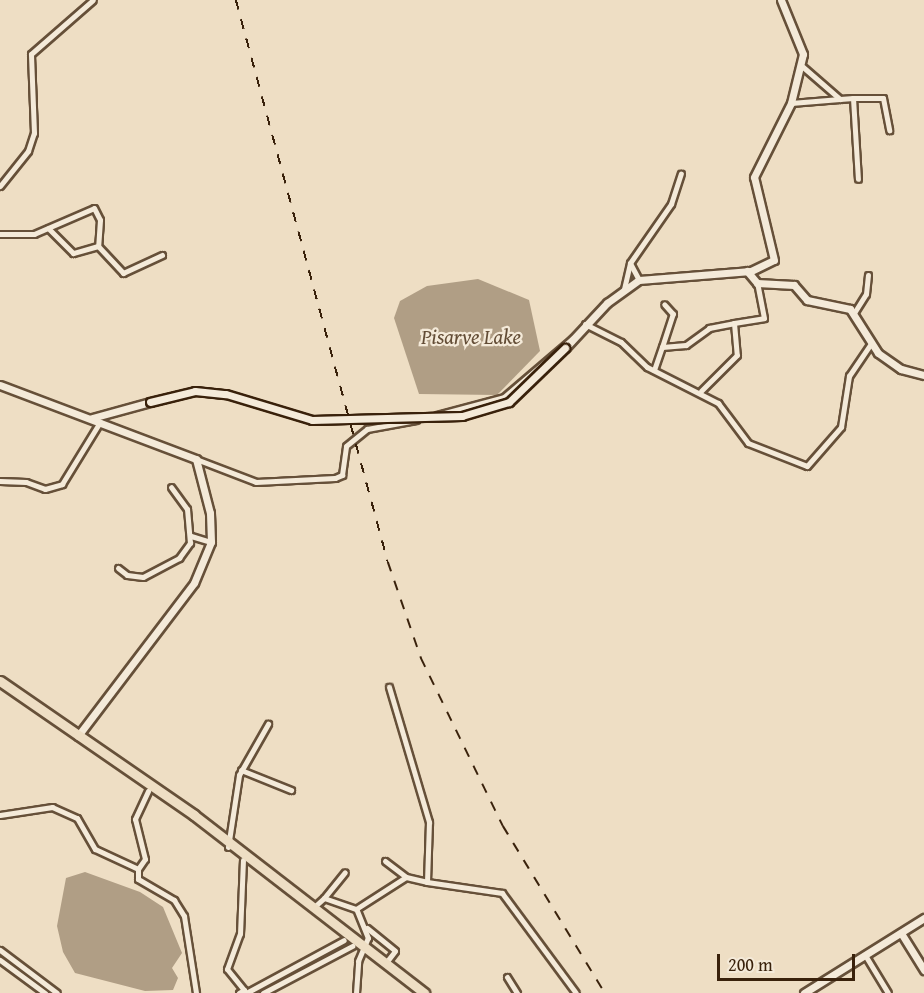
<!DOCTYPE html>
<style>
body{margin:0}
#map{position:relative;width:924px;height:993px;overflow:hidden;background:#eedec4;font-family:"Gentium Book Plus",serif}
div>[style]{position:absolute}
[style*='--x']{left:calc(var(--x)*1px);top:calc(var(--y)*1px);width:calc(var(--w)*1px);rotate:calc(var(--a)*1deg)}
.water>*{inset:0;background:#b09e85}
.roads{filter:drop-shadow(2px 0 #665039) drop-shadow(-2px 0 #665039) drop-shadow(0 2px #665039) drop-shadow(0 -2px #665039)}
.street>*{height:5px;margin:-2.5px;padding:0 2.5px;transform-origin:2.5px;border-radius:2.5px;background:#f4ead9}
.secondary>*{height:7px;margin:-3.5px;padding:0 3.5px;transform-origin:3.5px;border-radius:3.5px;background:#f4ead9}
.highway>*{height:9px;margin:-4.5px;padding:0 4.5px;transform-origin:4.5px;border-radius:4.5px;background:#eedec4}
.rail>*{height:1.5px;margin-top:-0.75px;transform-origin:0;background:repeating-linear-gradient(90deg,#39210b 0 10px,transparent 0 20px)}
.bridges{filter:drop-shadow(2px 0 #39210b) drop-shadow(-2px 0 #39210b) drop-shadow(0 2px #39210b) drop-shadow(0 -2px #39210b)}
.secondary-bridge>*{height:7px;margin:-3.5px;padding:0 3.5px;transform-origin:3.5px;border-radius:3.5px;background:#f4ead9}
span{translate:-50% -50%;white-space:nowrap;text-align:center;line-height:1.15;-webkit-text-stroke:4.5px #f4ead9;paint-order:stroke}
.water-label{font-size:21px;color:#634d36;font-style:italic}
.scale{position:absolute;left:717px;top:954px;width:138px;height:27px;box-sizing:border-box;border:3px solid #39210b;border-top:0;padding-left:8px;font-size:18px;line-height:21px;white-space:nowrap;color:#39210b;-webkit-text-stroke:4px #f4ead9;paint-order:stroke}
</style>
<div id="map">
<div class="water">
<div style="clip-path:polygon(478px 279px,529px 300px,540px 351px,497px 395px,419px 394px,394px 318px,400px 301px,427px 286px)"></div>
<div style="clip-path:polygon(85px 872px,140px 892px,163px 907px,182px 953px,172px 968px,178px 978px,173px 990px,145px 991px,75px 973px,63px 952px,57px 926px,66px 878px)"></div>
</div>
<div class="roads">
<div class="street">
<div style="--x:803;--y:67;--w:49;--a:40.9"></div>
<div style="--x:840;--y:99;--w:13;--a:-4"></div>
<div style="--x:853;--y:98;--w:81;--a:86.5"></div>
<div style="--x:853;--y:98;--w:30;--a:0"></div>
<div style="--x:883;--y:98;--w:33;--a:79"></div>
<div style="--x:791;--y:103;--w:49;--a:-4.7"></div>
<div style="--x:0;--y:186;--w:45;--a:-51.3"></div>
<div style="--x:28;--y:151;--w:19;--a:-72"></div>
<div style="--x:34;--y:133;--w:79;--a:-92.2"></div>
<div style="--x:31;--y:54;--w:82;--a:-41.1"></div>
<div style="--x:0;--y:234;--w:34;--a:0"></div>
<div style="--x:34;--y:234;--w:65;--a:-23.4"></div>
<div style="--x:94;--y:208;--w:13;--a:63"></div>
<div style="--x:100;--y:220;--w:26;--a:94"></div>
<div style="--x:98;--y:246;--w:26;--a:164"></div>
<div style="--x:73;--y:253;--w:35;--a:-135"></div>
<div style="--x:98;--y:246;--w:37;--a:47"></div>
<div style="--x:123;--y:273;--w:43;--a:-24.8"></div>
<div style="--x:639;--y:280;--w:19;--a:-118"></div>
<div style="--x:630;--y:263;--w:72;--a:-55.2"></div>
<div style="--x:671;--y:204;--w:32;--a:-72"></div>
<div style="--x:624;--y:289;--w:27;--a:-77"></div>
<div style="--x:854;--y:313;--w:22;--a:-58"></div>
<div style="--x:866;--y:294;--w:19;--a:-84"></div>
<div style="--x:734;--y:323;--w:30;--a:-9"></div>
<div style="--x:764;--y:318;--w:36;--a:-101"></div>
<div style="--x:585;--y:324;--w:40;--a:26.6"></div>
<div style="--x:621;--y:342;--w:36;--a:44"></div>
<div style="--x:647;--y:367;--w:80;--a:26.9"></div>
<div style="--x:718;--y:403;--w:50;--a:53.1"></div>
<div style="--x:748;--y:443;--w:63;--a:21.3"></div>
<div style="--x:807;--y:466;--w:52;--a:-48.9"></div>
<div style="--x:841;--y:427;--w:52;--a:-81.1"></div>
<div style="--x:849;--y:376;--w:37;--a:-56"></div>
<div style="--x:662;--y:347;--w:35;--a:-72"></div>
<div style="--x:673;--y:314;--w:13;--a:-132"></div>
<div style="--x:654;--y:370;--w:24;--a:-71"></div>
<div style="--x:662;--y:347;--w:24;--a:-5"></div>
<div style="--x:686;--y:345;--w:29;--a:-36"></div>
<div style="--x:709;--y:328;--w:25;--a:-11"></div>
<div style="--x:734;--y:323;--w:32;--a:85"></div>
<div style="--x:737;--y:355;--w:51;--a:135"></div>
<div style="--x:437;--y:415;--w:69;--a:-15"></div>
<div style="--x:504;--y:397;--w:91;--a:-40.5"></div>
<div style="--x:196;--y:459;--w:64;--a:21"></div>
<div style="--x:256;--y:482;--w:79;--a:-2.9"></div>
<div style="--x:335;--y:478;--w:8;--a:-23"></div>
<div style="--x:342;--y:475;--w:29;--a:-82"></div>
<div style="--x:346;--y:446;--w:27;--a:-39"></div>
<div style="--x:367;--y:429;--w:50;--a:-10.4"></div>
<div style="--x:0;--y:481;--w:26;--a:2"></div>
<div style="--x:26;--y:482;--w:20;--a:20"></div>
<div style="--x:45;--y:489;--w:18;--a:-16"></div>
<div style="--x:62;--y:484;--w:73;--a:-58.5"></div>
<div style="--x:191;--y:536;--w:21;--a:17"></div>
<div style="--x:118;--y:568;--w:11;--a:38"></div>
<div style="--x:127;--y:575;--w:16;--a:7"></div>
<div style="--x:143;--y:577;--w:41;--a:-27.8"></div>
<div style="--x:179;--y:558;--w:19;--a:-54"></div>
<div style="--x:190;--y:543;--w:34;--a:-95"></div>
<div style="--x:187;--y:509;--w:27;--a:-126"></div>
<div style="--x:241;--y:770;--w:54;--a:21.8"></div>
<div style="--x:0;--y:815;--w:53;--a:-8.7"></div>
<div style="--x:52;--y:807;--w:27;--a:24"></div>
<div style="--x:77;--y:818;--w:36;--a:60"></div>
<div style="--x:95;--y:849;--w:47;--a:24.9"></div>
<div style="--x:138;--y:869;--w:12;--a:-55"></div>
<div style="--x:145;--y:859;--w:41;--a:-104"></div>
<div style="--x:135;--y:819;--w:31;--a:-65"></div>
<div style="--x:228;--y:847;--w:73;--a:-81.3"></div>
<div style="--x:239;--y:775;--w:59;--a:-60.4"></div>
<div style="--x:385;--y:861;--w:26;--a:37"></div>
<div style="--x:138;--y:869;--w:10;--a:90"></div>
<div style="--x:138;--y:879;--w:42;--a:30.3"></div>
<div style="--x:174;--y:900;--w:19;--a:58"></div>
<div style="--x:184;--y:916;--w:78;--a:81.1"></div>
<div style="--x:427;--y:882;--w:76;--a:8.3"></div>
<div style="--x:502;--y:893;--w:124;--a:53.5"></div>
<div style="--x:324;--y:898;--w:33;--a:-51"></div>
<div style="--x:313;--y:908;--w:15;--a:-42"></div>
<div style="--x:324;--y:898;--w:34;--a:19"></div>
<div style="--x:367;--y:928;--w:36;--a:39"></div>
<div style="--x:395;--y:951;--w:16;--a:128"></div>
<div style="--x:0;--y:950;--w:71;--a:37"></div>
<div style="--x:865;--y:955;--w:44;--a:58.8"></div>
<div style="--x:0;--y:960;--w:56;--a:36.3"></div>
<div style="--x:507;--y:977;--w:19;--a:58"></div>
<div style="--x:239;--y:993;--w:6;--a:-31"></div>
<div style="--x:244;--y:990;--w:27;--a:-129"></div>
<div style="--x:227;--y:969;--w:37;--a:-70"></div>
<div style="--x:240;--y:934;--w:74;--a:-87.7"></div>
<div style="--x:246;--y:993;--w:111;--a:-28.4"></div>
<div style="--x:263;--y:993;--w:101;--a:-27.8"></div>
<div style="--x:356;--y:993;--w:32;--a:-86"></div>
<div style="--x:358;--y:961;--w:25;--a:-67"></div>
<div style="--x:368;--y:938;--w:31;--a:-112"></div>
<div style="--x:356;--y:909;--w:59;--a:-32.6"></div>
<div style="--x:406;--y:877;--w:22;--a:13"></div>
<div style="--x:427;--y:882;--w:60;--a:-88.1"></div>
<div style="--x:429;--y:822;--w:141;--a:-106.5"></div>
</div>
<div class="secondary">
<div style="--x:747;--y:271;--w:16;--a:50"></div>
<div style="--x:757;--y:283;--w:37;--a:3"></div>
<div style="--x:794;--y:285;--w:20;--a:49"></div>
<div style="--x:807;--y:300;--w:44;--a:11.8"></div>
<div style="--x:850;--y:309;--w:52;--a:57.5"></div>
<div style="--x:878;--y:353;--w:28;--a:35"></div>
<div style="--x:901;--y:369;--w:24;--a:15"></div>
<div style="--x:565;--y:348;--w:62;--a:-47"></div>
<div style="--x:607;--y:303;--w:39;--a:-36"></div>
<div style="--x:639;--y:280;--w:112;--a:-4.6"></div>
<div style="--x:751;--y:271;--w:25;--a:-26"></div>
<div style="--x:774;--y:260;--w:85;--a:-103.5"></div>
<div style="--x:754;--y:177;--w:83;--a:-63.4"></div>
<div style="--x:791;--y:103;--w:50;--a:-76.2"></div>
<div style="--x:803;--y:54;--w:58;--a:-112.2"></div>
<div style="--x:0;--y:385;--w:210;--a:20.7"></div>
<div style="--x:196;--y:459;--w:56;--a:75.5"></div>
<div style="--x:210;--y:513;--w:29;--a:88"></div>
<div style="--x:211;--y:542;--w:44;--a:112.5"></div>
<div style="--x:194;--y:583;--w:192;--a:127.2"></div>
<div style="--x:92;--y:418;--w:60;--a:-15.4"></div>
<div style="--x:901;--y:933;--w:44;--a:58.1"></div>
<div style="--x:804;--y:993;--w:142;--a:-32"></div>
</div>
<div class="highway">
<div style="--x:0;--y:681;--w:236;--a:34.6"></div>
<div style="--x:194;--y:815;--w:291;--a:37.7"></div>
</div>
</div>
<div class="rail">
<div style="--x:236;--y:0;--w:582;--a:74.87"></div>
<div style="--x:388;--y:562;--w:102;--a:71"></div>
<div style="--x:421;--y:658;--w:187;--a:64"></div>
<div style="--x:503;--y:826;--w:196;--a:58.6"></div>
</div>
<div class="bridges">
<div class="secondary-bridge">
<div style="--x:150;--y:402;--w:46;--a:-13.7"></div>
<div style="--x:195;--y:391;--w:31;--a:6"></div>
<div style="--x:226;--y:394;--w:90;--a:16.8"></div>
<div style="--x:312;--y:420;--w:150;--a:-1.5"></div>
<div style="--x:462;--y:416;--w:49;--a:-16.6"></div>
<div style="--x:509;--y:402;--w:78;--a:-44"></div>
</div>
</div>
<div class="water-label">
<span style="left:471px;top:337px">Pisarve Lake</span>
</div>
<div class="scale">200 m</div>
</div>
